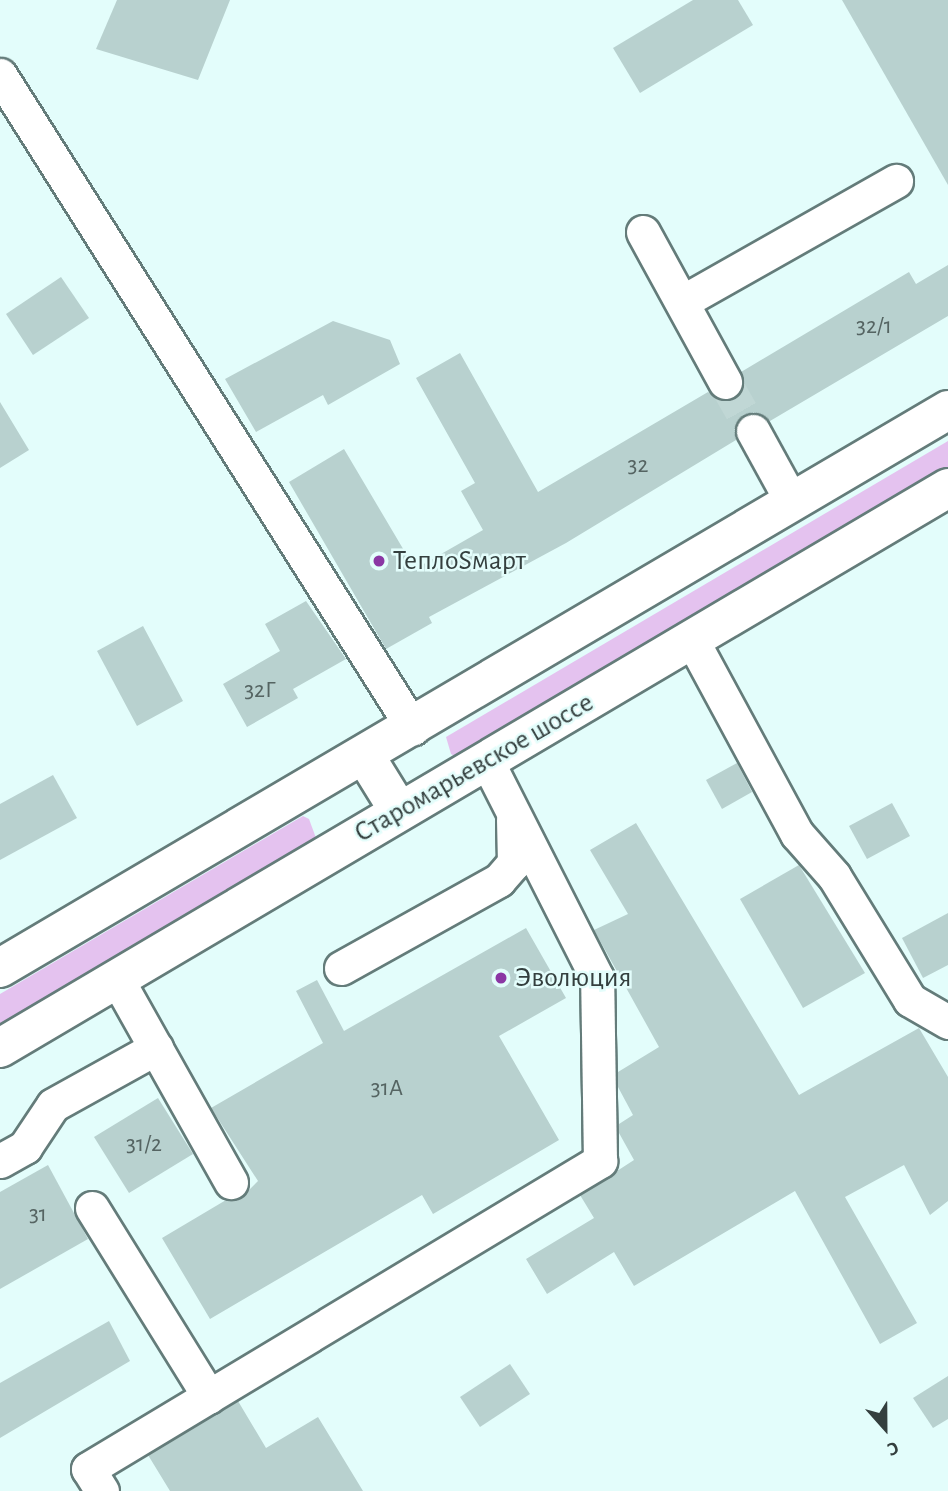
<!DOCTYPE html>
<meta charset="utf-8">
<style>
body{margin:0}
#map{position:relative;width:948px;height:1491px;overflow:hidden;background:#e3fdfb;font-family:"Alegreya Sans",sans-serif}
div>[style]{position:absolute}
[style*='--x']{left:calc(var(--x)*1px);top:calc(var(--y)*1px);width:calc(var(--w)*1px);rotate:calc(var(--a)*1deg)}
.green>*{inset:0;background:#e4c2ef}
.building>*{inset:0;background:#b8d1cf}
.minor-tunnel>*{height:33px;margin-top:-16.5px;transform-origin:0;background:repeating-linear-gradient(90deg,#c0d7d5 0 33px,transparent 0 50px)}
.roads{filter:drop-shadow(2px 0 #647c7a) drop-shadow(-2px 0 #647c7a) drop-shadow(0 2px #647c7a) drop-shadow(0 -2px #647c7a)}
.minor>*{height:33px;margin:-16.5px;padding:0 16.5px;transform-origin:16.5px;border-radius:16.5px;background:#fff}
.major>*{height:38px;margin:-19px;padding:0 19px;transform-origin:19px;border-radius:19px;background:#fff}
.dots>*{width:19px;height:19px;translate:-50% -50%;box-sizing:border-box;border:4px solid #e3fdfb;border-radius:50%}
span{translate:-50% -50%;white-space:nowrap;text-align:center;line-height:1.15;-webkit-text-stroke:5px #e3fdfb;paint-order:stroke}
.number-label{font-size:24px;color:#556462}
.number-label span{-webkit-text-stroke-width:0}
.poi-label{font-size:28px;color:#343f3e}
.left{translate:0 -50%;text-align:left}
.street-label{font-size:28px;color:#343f3e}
.north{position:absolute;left:850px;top:1393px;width:70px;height:70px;-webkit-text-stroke:5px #e3fdfb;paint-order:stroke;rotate:159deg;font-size:19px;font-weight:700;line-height:28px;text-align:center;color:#343f3e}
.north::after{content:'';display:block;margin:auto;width:24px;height:32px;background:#343f3e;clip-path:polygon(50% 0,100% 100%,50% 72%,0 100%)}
</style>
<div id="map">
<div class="green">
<div style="clip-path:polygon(948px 441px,948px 470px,458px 758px,451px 754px,446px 737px)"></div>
<div style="clip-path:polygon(303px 816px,309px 819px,316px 838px,0 1025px,0 994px)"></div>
</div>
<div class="building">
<div style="clip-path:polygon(117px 0,230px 0,198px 80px,96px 49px)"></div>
<div style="clip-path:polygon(693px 0,738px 0,753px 25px,640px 93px,613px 48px)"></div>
<div style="clip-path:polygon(842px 0,948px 0,948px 185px)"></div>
<div style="clip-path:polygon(948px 265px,948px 316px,770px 421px,754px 412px,743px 415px,734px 430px,736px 440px,566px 543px,429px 617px,432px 623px,386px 649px,289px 482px,344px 449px,415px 569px,483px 530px,461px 491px,475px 483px,416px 378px,460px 353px,538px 492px,708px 392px,724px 401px,735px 398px,744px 383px,741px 372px,909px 272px,916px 284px)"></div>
<div style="clip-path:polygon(61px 277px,89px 318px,33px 355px,6px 314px)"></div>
<div style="clip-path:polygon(333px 321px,390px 340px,400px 364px,328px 405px,323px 395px,256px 432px,225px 379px)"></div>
<div style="clip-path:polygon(0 402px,29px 450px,0 468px)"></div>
<div style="clip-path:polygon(306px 601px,346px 659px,293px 689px,298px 698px,247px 727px,223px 684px,280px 651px,265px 624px)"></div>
<div style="clip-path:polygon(143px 626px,183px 701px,137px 726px,97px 651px)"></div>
<div style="clip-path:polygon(737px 763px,752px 792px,722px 809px,706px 780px)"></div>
<div style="clip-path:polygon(53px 775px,77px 818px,0 860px,0 804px)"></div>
<div style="clip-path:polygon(892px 803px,910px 836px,867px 859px,849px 826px)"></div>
<div style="clip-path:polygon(636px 823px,799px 1095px,919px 1028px,948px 1077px,948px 1201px,930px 1215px,904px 1165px,845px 1197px,917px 1323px,880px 1344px,795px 1191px,634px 1286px,614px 1252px,547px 1294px,526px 1259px,594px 1218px,580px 1195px,634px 1160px,619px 1133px,619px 1124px,633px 1115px,618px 1087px,618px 1072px,659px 1047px,594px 930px,628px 914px,590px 850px)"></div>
<div style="clip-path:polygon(799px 865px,865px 973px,803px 1008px,740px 899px)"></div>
<div style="clip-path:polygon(948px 913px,948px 965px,923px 978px,902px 938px)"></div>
<div style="clip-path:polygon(526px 928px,566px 998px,499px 1036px,559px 1140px,433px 1214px,422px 1195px,210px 1319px,162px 1238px,226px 1200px,241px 1198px,258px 1181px,211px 1108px,323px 1043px,296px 991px,317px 980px,344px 1031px)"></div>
<div style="clip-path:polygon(158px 1098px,193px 1154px,129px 1193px,94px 1137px)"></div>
<div style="clip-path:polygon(48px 1165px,88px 1239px,0 1289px,0 1192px)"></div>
<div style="clip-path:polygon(109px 1321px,130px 1361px,0 1438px,0 1383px)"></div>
<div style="clip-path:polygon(510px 1364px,530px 1394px,480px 1427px,460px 1397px)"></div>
<div style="clip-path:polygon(948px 1376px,948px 1419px,933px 1428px,913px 1398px)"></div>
<div style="clip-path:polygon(238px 1401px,266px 1448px,318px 1417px,363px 1491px,170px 1491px,148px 1455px)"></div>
</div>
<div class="minor-tunnel">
<div style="--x:725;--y:382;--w:56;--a:60.3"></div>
</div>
<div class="roads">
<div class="minor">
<div style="--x:0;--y:75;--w:773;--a:57.69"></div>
<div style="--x:643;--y:232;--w:171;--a:61.3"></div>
<div style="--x:682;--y:302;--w:246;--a:-29.5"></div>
<div style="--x:753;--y:431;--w:81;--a:61.2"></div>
<div style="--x:692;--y:640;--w:221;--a:61.6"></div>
<div style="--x:797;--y:834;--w:56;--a:48.6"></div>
<div style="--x:834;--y:876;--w:145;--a:58.5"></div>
<div style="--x:910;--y:1000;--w:44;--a:30.1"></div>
<div style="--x:341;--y:968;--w:181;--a:-29.1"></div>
<div style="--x:499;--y:880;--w:23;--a:-49"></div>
<div style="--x:514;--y:863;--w:43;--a:-91.3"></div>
<div style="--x:117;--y:979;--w:233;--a:60.7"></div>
<div style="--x:0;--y:1161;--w:29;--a:-29"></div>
<div style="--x:25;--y:1147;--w:50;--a:-56.3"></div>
<div style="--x:53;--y:1105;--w:118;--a:-29"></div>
<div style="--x:92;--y:1208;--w:222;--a:58.2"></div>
<div style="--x:102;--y:1491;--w:26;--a:-122"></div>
<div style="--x:88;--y:1469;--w:598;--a:-31.03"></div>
<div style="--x:600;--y:1161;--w:183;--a:-90.9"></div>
<div style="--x:597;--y:978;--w:243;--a:-116.9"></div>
</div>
<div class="major">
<div style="--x:365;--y:756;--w:65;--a:58.3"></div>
<div style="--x:0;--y:968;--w:1100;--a:-30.48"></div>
<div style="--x:0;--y:1048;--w:1101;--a:-30.57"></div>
</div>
</div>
<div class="dots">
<div style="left:379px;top:561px;background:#8b37a4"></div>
<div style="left:501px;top:978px;background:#8b37a4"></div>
</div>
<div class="number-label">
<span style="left:874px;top:327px">32/1</span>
<span style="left:638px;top:466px">32</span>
<span style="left:260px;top:691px">32Г</span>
<span style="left:387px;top:1089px">31А</span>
<span style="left:144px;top:1145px">31/2</span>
<span style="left:38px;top:1215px">31</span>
</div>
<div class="poi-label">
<span class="left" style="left:393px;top:561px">ТеплоSмарт</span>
<span class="left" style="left:515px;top:978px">Эволюция</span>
</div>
<div class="street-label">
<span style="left:474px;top:768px;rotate:-30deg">Старомарьевское шоссе</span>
</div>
<div class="north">С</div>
</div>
